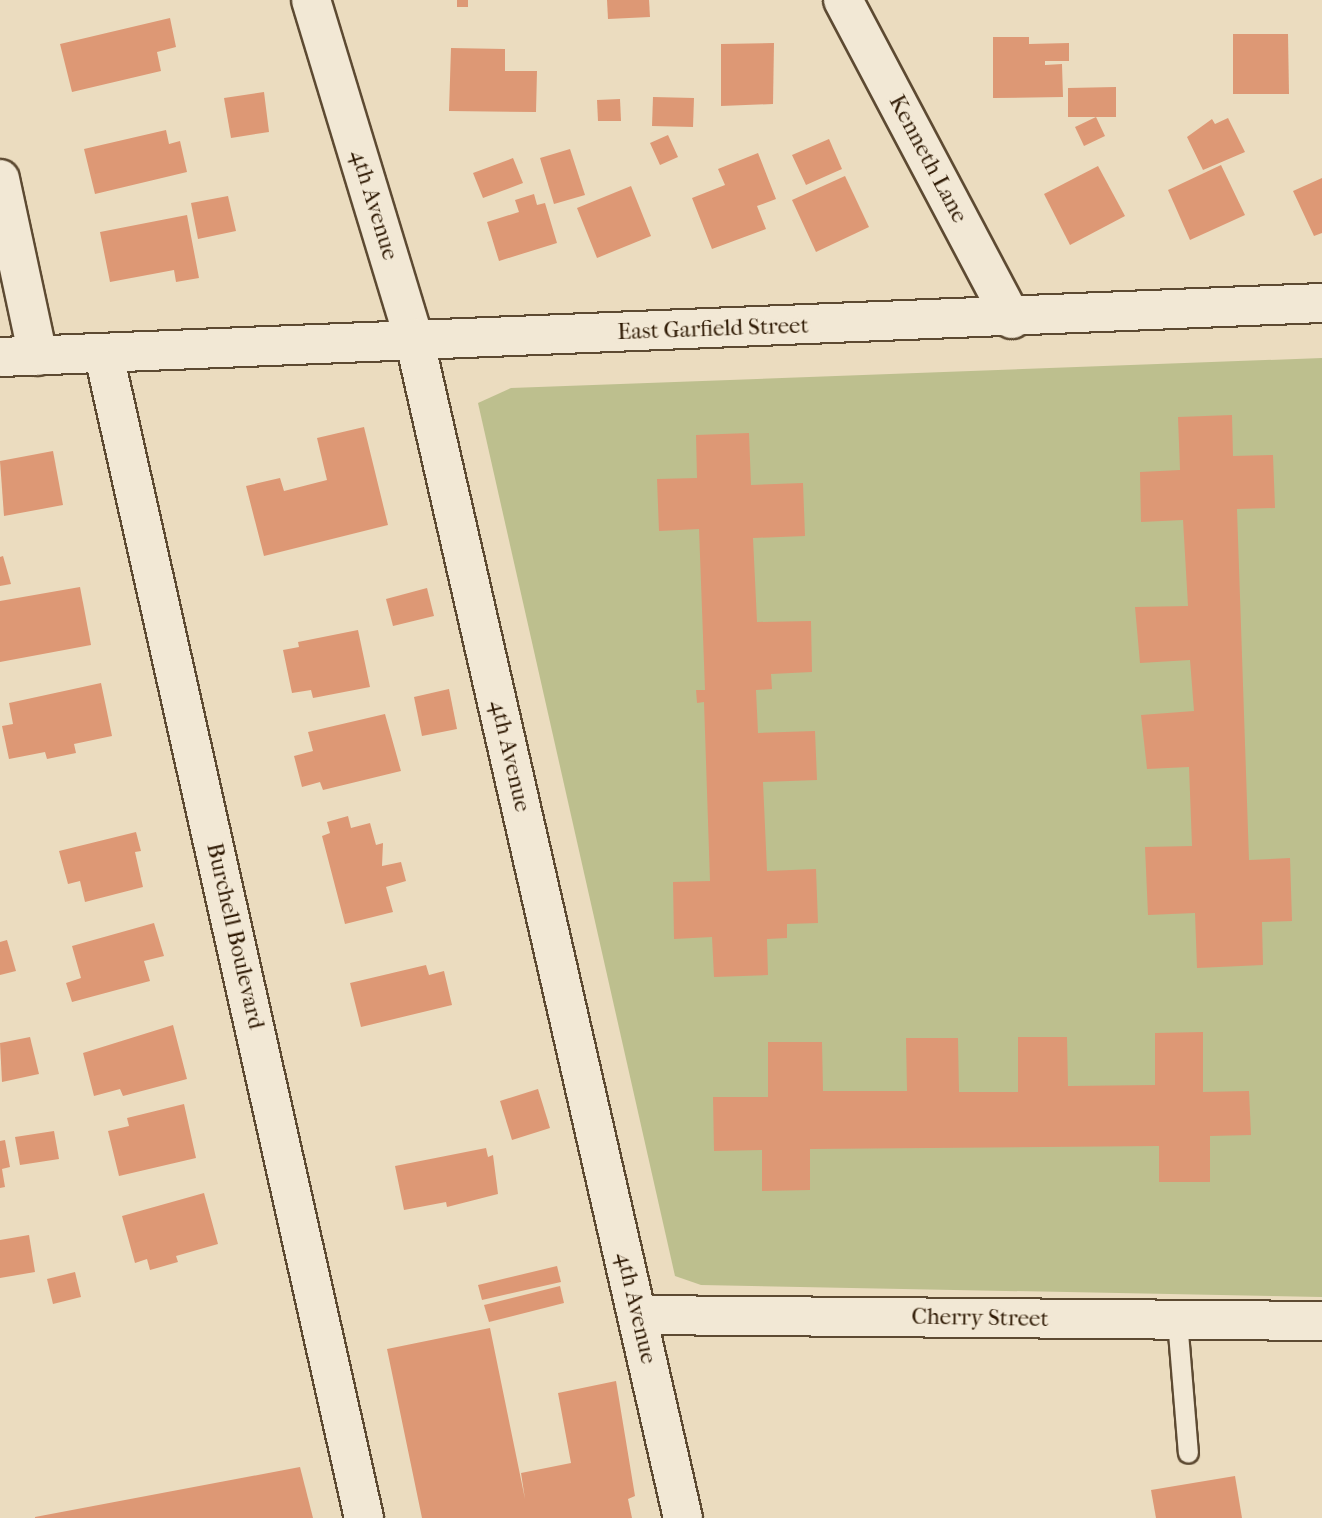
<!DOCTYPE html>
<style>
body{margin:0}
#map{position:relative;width:1322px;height:1518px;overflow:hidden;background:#ebdcbf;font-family:"IM FELL French Canon",serif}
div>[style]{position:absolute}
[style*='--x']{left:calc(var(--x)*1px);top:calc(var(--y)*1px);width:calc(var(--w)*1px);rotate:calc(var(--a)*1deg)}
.green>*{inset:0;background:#bdbf8e}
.building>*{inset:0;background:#dd9875}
.roads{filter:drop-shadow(2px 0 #5d4a32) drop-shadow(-2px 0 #5d4a32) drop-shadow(0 2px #5d4a32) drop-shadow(0 -2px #5d4a32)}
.service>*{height:19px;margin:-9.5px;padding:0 9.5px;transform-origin:9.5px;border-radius:9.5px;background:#f2e8d5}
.minor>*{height:38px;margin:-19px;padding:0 19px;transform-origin:19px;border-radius:19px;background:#f2e8d5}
span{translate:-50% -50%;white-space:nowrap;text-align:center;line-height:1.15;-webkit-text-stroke:5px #f2e8d5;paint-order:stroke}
.street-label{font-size:23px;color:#2e1903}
</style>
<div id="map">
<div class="green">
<div style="clip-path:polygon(1322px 358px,1322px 1297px,701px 1285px,675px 1276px,478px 403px,511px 388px)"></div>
</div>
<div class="building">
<div style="clip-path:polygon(457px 0,468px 0,468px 7px,457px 7px)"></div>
<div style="clip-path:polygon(607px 0,649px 0,650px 17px,608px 19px)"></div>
<div style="clip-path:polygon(170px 18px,176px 47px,157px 52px,161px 71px,72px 92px,60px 44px)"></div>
<div style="clip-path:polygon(1233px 34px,1288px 34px,1289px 94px,1233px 94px)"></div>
<div style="clip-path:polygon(993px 37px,1029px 37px,1029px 44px,1069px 43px,1069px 61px,1045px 61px,1045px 65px,1062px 64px,1063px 97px,993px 98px)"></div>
<div style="clip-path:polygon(774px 43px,773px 104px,721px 106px,721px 44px)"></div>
<div style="clip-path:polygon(451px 48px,505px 49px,505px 71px,537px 71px,536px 112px,449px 111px)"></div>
<div style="clip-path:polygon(1116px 87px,1116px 117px,1068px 117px,1068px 88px)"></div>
<div style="clip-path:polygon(264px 92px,269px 132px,231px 138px,224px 98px)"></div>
<div style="clip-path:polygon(653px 97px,694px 98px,693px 127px,652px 126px)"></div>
<div style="clip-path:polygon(620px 99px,621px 121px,598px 121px,597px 100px)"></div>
<div style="clip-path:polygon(1096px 117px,1105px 136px,1084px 146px,1075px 127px)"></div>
<div style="clip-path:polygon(1228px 118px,1245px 152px,1203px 170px,1187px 137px,1212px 119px,1215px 124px)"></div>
<div style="clip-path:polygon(166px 130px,169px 144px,180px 141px,187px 172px,95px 194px,84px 149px)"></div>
<div style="clip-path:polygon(668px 135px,678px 157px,660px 165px,650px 143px)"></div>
<div style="clip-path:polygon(829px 139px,842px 169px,806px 185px,792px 155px)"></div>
<div style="clip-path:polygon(570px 149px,585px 195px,554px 204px,540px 158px)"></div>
<div style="clip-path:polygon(758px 153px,776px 199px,757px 206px,766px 229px,712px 249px,692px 198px,725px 185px,718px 169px)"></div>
<div style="clip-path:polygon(513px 158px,523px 183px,483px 198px,473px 173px)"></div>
<div style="clip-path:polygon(1221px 165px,1245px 215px,1190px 240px,1168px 190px)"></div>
<div style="clip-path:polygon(1098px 166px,1125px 216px,1070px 245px,1044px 194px)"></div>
<div style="clip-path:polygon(845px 176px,869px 227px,816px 252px,792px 200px)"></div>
<div style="clip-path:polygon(1322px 178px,1322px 233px,1314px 236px,1293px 191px)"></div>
<div style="clip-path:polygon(631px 186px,651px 236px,597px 258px,577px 208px)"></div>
<div style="clip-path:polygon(534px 194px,537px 205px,545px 203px,557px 243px,499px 261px,487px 222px,519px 212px,515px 200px)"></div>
<div style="clip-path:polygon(228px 196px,236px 231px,198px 239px,191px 203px)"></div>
<div style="clip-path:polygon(187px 215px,199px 278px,176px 282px,174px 270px,110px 282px,100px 232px)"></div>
<div style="clip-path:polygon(1232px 415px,1233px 456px,1273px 455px,1275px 508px,1237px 509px,1249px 860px,1290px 858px,1292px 921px,1262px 922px,1263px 965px,1197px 968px,1195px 913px,1148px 915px,1145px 847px,1192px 846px,1189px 767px,1147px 769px,1141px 715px,1194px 711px,1190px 660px,1140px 663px,1135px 607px,1188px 606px,1183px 520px,1141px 522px,1140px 472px,1180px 470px,1178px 417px)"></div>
<div style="clip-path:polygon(364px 427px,388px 525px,264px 556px,246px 486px,280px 478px,284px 491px,327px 480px,317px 438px)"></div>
<div style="clip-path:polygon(749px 433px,751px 485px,803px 483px,805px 536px,753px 538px,757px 622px,811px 621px,812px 672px,771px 674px,772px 689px,756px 690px,758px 733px,815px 731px,817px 780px,763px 782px,767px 871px,816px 869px,818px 923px,787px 924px,787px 938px,767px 939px,768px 975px,714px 977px,712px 937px,674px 939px,673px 882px,710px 881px,704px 702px,697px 703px,696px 690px,705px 690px,699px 529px,659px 531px,657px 479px,697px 478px,696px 435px)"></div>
<div style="clip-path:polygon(53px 451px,63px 505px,4px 516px,0 461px)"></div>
<div style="clip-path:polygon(3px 556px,11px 584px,0 586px,0 557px)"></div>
<div style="clip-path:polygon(80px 587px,91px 645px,0 662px,0 601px)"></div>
<div style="clip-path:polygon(427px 588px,434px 616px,393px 626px,386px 599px)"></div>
<div style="clip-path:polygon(358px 630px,370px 687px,313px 698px,311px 690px,292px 693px,283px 650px,299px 647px,298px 642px)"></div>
<div style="clip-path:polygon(101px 683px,112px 736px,74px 744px,76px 753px,47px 759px,45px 752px,9px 759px,2px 726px,13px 724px,9px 703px)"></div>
<div style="clip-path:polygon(449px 689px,457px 729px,422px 736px,414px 697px)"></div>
<div style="clip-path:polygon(385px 714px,401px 771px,323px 790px,320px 782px,302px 787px,294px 756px,313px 751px,308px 732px)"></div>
<div style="clip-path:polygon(348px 816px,351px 828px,370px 823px,376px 845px,383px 843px,382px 866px,401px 862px,406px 881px,386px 887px,393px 912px,345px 924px,322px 836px,330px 833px,327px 822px)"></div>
<div style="clip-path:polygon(136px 832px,141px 851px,135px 852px,143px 887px,85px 902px,80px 881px,68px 884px,59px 851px)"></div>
<div style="clip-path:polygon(154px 923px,164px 956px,144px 961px,150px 981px,72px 1002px,66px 983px,81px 978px,72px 946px)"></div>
<div style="clip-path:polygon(7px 940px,16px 971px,0 975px,0 942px)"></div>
<div style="clip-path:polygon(426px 965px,429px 975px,444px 971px,452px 1005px,361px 1027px,350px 983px)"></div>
<div style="clip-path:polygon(173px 1025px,187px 1079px,123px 1096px,120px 1089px,94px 1096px,83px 1053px)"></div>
<div style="clip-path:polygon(1203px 1032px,1203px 1092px,1249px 1091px,1251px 1135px,1210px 1136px,1210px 1182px,1159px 1182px,1159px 1146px,810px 1149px,810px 1190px,762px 1191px,762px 1150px,714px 1151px,713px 1097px,768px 1097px,768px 1042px,822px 1042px,823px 1091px,907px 1091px,906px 1038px,958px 1038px,959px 1092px,1018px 1092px,1018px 1037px,1067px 1037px,1068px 1086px,1155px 1085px,1155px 1033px)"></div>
<div style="clip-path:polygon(30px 1037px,39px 1074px,2px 1082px,0 1043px)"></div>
<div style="clip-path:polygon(538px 1089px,550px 1128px,512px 1140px,500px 1101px)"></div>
<div style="clip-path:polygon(184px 1104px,196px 1158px,119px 1176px,108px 1131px,129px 1126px,127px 1118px)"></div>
<div style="clip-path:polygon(54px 1131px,59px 1159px,20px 1165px,15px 1137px)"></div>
<div style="clip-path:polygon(5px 1140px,10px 1167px,2px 1169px,5px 1187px,0 1188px,0 1141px)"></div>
<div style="clip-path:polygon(486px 1148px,488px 1157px,493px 1155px,498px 1194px,447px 1207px,446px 1202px,404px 1210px,395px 1166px)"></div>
<div style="clip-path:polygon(204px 1193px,218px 1244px,176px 1256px,178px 1262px,150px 1270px,147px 1259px,135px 1263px,122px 1216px)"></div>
<div style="clip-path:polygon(29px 1235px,35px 1272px,0 1278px,0 1240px)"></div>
<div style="clip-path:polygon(557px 1266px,561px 1282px,482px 1300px,478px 1285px)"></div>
<div style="clip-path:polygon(75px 1272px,81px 1297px,53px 1304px,47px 1279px)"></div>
<div style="clip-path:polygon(560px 1286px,564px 1303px,489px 1322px,484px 1305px)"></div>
<div style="clip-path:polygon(490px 1328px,525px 1499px,521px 1473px,571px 1463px,558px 1393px,616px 1381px,635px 1496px,628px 1499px,632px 1518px,422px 1518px,387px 1349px)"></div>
<div style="clip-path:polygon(300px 1467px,313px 1518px,35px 1518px,35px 1517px)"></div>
<div style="clip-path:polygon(1235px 1476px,1242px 1518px,1156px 1518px,1151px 1490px)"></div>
</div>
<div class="roads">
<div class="service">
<div style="--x:1177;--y:1320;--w:133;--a:85.3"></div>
</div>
<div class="minor">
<div style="--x:311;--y:0;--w:353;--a:73.1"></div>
<div style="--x:414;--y:338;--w:1210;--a:77.16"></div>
<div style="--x:843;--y:0;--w:361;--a:62.1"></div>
<div style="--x:0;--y:179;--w:181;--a:77.9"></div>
<div style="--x:104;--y:355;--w:1192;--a:77.4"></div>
<div style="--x:0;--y:357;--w:1323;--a:-2.34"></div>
<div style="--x:638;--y:1315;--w:684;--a:0.5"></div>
</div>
</div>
<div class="street-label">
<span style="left:928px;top:159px;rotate:62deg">Kenneth Lane</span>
<span style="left:374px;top:205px;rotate:73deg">4th Avenue</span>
<span style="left:713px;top:329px;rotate:-2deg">East Garfield Street</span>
<span style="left:510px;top:756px;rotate:77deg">4th Avenue</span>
<span style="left:235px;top:936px;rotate:77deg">Burchell Boulevard</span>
<span style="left:636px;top:1308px;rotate:77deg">4th Avenue</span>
<span style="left:980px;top:1318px;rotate:1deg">Cherry Street</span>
</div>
</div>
